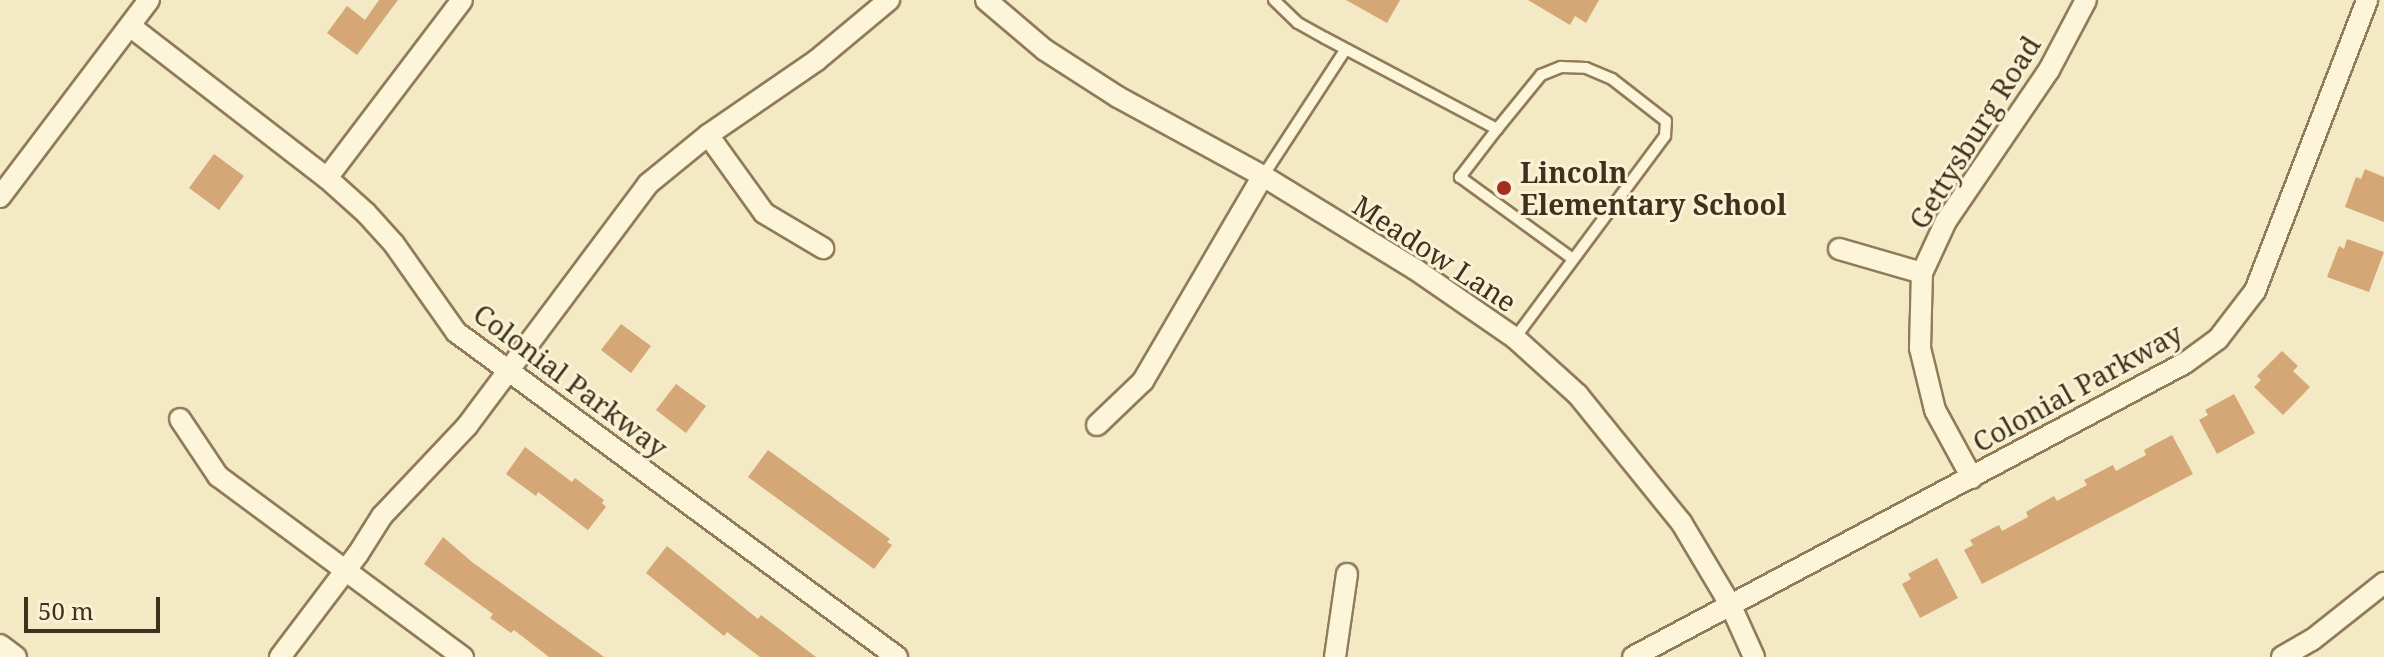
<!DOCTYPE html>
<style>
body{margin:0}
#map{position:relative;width:2384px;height:657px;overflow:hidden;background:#f3e9c4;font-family:"Noto Serif",serif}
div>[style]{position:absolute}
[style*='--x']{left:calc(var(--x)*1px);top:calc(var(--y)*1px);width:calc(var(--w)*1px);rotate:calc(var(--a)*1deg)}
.building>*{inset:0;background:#d5a676}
.roads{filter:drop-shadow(2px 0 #917b58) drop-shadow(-2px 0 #917b58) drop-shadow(0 2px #917b58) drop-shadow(0 -2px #917b58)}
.lane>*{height:10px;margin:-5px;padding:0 5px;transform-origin:5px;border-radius:5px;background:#fcf5d9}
.street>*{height:20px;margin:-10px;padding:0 10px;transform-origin:10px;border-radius:10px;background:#fcf5d9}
.dots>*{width:22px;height:22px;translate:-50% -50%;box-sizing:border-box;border:4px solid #f9f2d5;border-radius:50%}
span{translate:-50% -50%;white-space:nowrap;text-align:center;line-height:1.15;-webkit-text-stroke:6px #f9f2d5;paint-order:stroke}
.street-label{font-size:28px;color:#3f311e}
.poi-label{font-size:28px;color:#3f311e;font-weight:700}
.left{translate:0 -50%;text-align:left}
.scale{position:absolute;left:24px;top:597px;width:136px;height:36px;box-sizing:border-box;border:4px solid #3f311e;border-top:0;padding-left:10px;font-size:24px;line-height:28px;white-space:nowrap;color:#3f311e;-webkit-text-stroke:6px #f9f2d5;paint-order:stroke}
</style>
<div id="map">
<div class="building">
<div style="clip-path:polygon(379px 0,398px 0,357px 55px,327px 33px,347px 6px,365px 20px)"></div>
<div style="clip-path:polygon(1346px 0,1400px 0,1387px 23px)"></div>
<div style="clip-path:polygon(1528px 0,1599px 0,1586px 23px,1575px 16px,1570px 25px)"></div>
<div style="clip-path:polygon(214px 154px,244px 176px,219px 210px,189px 188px)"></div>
<div style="clip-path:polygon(2365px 169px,2384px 177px,2384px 222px,2345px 207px,2356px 177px,2361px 179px)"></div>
<div style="clip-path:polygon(2347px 239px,2384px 252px,2369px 292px,2327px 277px,2339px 246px,2344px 249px)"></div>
<div style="clip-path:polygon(621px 324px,651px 346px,631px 373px,601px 350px)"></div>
<div style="clip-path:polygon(2282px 351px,2298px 366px,2293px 371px,2310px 387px,2283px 415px,2254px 387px,2261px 380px,2257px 376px)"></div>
<div style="clip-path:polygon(676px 384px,706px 406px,686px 433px,656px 410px)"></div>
<div style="clip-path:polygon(2234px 394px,2255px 433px,2217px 454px,2199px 420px,2208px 415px,2205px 410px)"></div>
<div style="clip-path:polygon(2172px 435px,2193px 474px,1982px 584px,1964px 550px,1973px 545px,1970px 540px,1999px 525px,2002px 531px,2028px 517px,2026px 512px,2054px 496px,2057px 501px,2087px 485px,2084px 480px,2113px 465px,2116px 471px,2146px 455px,2144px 450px)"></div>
<div style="clip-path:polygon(525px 447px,572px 482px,575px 478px,604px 500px,602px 503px,606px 507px,588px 530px,538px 492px,536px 496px,506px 474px)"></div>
<div style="clip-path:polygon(768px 450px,890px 539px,887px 542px,892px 545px,874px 569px,748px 477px)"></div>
<div style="clip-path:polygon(443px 537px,472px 562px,604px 657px,549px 657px,514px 630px,511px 633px,490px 618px,493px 614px,424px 564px)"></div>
<div style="clip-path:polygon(667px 546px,758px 619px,761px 615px,816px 657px,760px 657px,727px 632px,724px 636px,646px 573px)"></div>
<div style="clip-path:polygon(1937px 558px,1958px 598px,1920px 618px,1902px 584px,1911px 579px,1908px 574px)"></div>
</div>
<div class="roads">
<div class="lane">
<div style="--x:1274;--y:0;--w:33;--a:44"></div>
<div style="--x:1298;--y:23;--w:31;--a:29"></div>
<div style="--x:1325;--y:38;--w:195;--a:27.9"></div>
<div style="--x:1497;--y:129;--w:70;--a:-50.8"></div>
<div style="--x:1541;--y:75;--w:22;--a:-22"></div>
<div style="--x:1561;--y:67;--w:25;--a:2"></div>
<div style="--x:1586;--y:68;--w:28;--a:23"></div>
<div style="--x:1612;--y:79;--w:68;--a:37.9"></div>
<div style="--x:1666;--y:121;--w:15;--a:94"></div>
<div style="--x:1665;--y:136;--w:252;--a:126.6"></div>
<div style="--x:1497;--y:129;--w:61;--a:127.6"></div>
<div style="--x:1460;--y:177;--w:140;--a:36"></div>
<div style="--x:1263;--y:176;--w:150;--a:-56.9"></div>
</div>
<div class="street">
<div style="--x:986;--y:0;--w:77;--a:40.3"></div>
<div style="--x:1045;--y:50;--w:87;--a:32.8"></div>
<div style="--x:1118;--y:97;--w:165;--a:28.6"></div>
<div style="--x:1263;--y:176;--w:178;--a:31.5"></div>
<div style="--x:1415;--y:269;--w:121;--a:34.6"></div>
<div style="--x:1515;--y:338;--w:85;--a:42.1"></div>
<div style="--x:1578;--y:395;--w:164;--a:51"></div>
<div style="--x:1681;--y:522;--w:98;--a:59.2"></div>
<div style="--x:1731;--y:606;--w:56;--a:65.7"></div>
<div style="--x:130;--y:26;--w:249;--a:37.7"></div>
<div style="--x:327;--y:178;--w:52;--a:41.9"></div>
<div style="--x:366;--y:213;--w:42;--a:47.9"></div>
<div style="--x:394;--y:244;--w:108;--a:54.8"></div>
<div style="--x:456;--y:332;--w:548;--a:36.39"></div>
<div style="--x:708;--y:135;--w:96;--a:54.3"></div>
<div style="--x:764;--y:213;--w:69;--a:30.7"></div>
<div style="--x:327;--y:178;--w:223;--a:-52.8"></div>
<div style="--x:0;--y:197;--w:247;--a:-52.9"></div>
<div style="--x:1839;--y:249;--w:86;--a:16.1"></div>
<div style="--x:180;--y:419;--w:69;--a:56.3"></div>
<div style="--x:218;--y:476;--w:305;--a:36.5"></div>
<div style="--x:1097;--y:425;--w:64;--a:-43.7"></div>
<div style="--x:1143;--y:381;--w:238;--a:-59.7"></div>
<div style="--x:1972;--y:478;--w:77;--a:-118.6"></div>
<div style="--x:1935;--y:410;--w:64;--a:-103.6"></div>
<div style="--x:1920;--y:348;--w:75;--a:-88.5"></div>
<div style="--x:1922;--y:273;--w:57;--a:-65.2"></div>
<div style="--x:1946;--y:221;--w:183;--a:-55.7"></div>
<div style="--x:2049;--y:70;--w:79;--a:-62.1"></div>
<div style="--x:0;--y:645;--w:20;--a:37"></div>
<div style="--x:280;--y:657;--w:129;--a:-52.9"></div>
<div style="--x:358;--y:554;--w:45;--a:-57.7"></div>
<div style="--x:382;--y:516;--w:124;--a:-46.6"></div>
<div style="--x:467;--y:426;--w:302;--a:-53.2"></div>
<div style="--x:648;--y:184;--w:77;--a:-39.2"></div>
<div style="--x:708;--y:135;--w:132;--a:-34.5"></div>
<div style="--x:817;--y:60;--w:94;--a:-39.8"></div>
<div style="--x:1335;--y:657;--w:84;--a:-81.8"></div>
<div style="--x:1633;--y:657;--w:625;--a:-28.04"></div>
<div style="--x:2185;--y:363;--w:41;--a:-36"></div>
<div style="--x:2218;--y:339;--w:61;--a:-52.4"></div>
<div style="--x:2255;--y:291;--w:312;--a:-68.9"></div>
<div style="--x:2282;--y:657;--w:34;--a:-30"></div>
<div style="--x:2312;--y:640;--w:92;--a:-38.4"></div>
</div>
</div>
<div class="dots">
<div style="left:1504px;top:188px;background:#a72b21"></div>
</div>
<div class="street-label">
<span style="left:1974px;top:132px;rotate:-58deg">Gettysburg Road</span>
<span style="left:1435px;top:253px;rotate:33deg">Meadow Lane</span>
<span style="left:571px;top:380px;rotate:37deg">Colonial Parkway</span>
<span style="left:2077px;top:387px;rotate:-29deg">Colonial Parkway</span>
</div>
<div class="poi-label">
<span class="left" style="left:1520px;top:188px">Lincoln<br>Elementary School</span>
</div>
<div class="scale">50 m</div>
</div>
